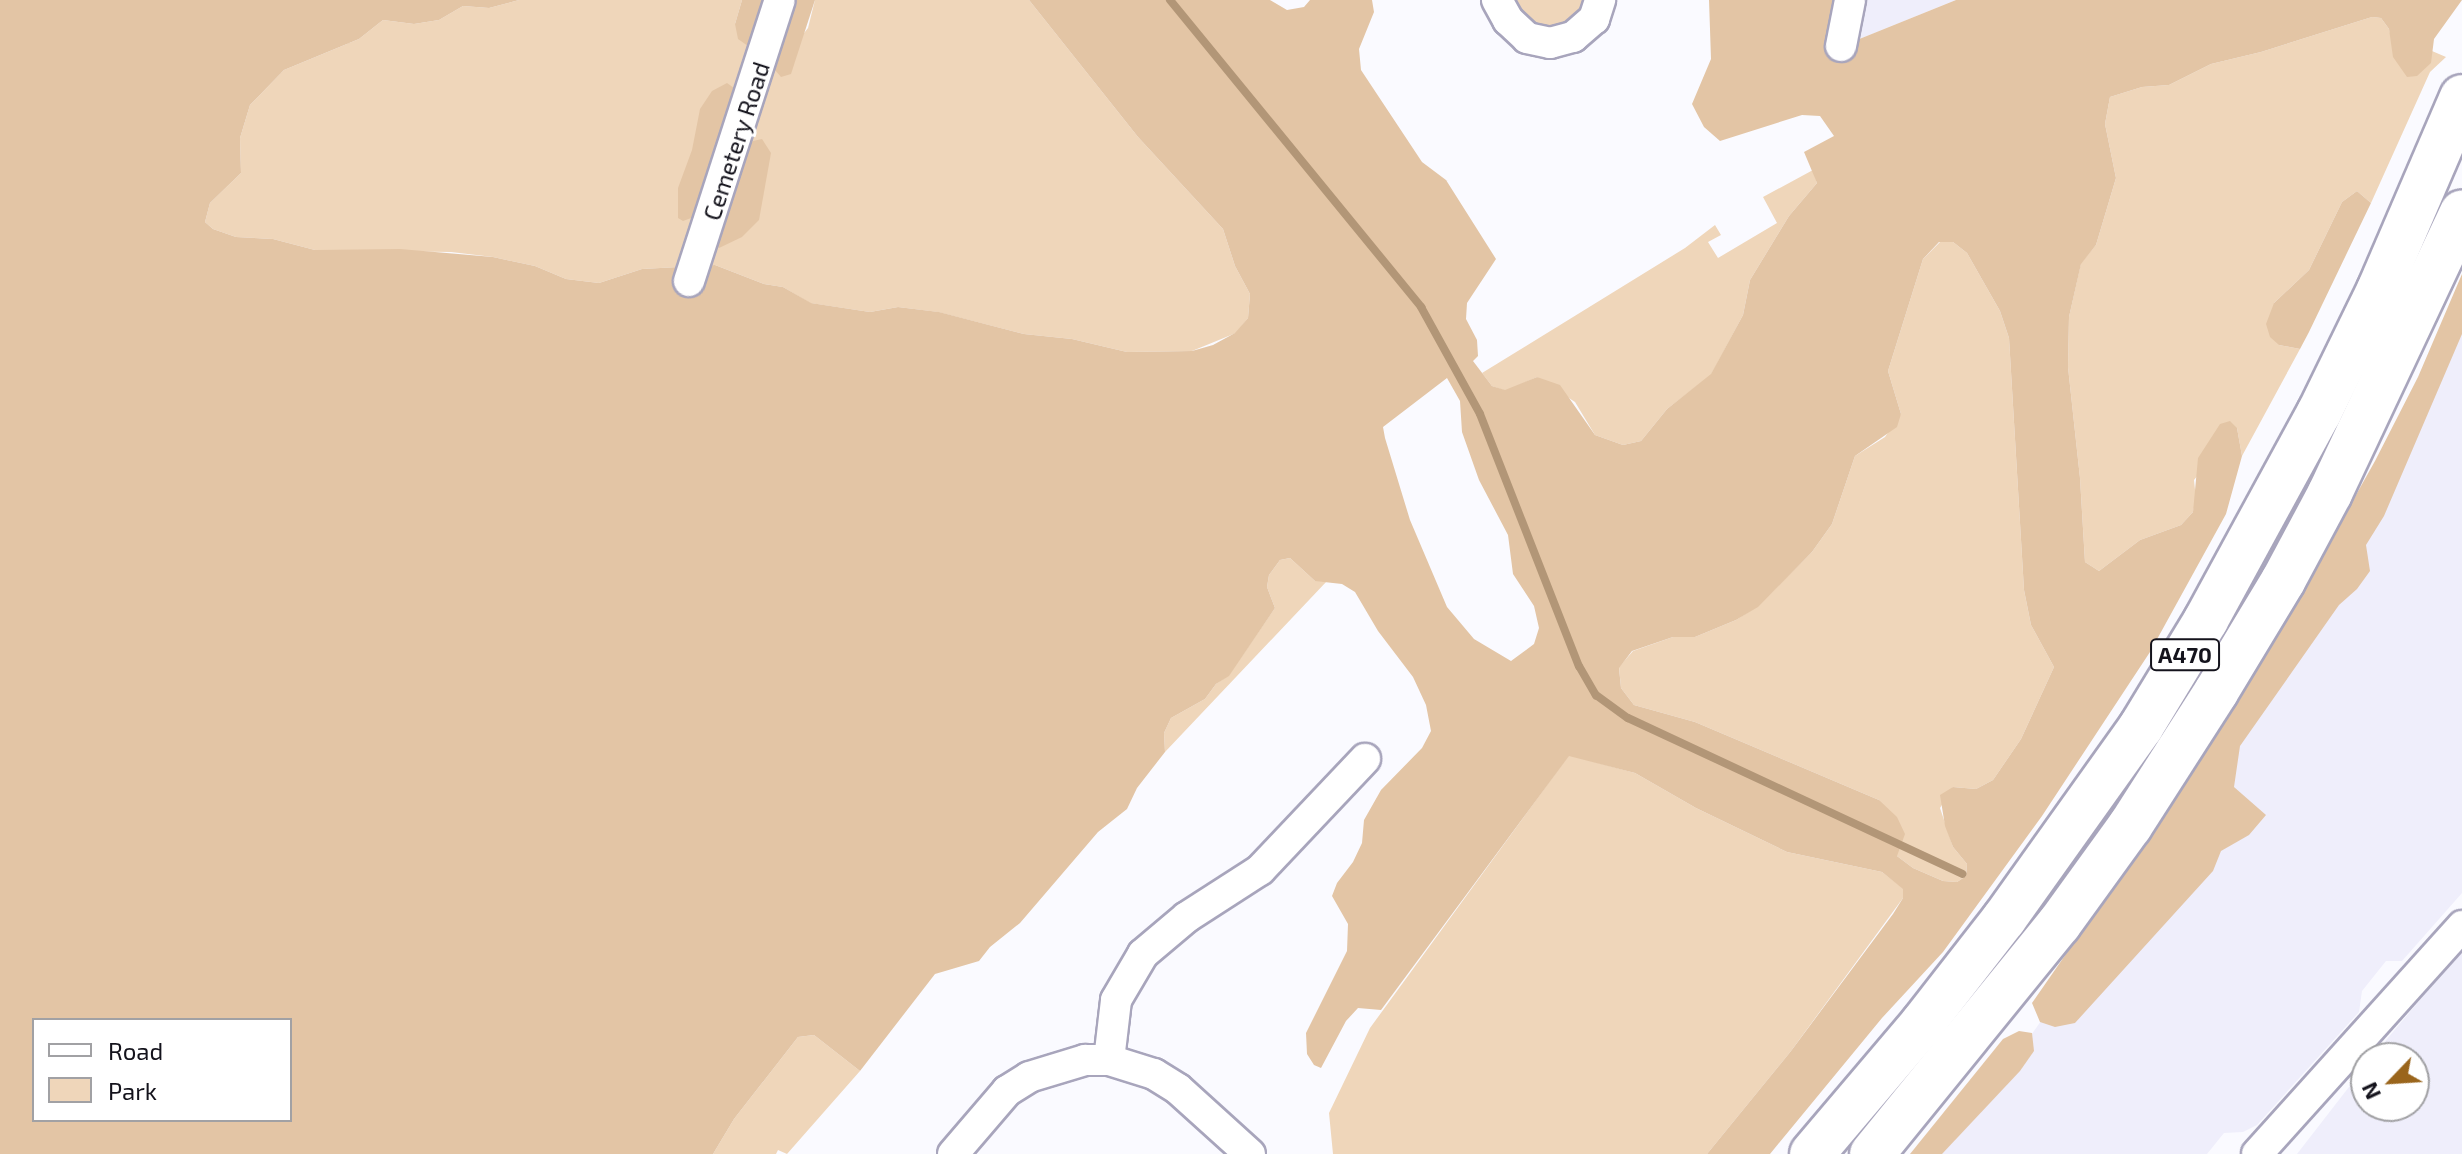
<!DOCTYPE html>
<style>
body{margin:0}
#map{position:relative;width:2462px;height:1154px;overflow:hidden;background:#fafaff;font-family:"Exo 2",sans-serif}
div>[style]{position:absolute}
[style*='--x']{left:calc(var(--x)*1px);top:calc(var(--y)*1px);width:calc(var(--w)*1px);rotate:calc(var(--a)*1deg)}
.built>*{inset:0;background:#efeefb}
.green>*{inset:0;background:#efd6ba}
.forest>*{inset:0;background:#e3c5a5}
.stream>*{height:8px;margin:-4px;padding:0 4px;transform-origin:4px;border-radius:4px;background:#b29677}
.roads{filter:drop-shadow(2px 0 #a8a5bc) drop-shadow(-2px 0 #a8a5bc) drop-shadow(0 2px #a8a5bc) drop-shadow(0 -2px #a8a5bc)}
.street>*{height:30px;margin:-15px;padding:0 15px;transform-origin:15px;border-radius:15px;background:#fff}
.highway>*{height:44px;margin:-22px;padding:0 22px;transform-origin:22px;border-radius:22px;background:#fff}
span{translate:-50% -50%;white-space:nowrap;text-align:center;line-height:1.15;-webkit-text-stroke:6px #fff;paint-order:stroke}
.shield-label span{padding:2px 6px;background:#fff;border:2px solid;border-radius:6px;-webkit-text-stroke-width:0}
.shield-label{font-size:22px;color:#14131c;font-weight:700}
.street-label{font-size:24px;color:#14131c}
.legend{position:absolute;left:32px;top:1018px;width:260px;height:104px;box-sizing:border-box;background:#fff;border:2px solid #a1a1a4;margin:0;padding:10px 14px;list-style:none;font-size:24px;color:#14131c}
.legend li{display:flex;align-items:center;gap:16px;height:40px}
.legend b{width:40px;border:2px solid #a1a1a4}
.north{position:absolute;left:2350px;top:1042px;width:80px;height:80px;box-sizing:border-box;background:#fff;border:2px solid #a1a1a4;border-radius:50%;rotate:245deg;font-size:22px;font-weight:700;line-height:32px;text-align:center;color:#14131c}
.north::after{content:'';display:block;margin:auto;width:28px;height:36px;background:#9a651c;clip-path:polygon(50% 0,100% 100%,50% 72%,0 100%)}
</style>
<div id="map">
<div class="built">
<div style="clip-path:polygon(1863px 0,1956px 0,1857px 40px)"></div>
<div style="clip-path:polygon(2462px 299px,2462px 893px,2402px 961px,2386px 961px,2362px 991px,2359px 1012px,2257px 1125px,2243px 1132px,2224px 1133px,2207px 1154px,1941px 1154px,1969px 1122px,2218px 773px)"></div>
<div style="clip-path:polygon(2462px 950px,2462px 1154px,2297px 1154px,2366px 1065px,2366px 1106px,2414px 1106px,2414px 1058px,2371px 1058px)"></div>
</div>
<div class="green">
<div style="clip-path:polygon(519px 0,742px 0,735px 24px,767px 0,796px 0,775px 70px,808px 28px,815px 0,1029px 0,1138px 137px,1223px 229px,1235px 266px,1250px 294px,1248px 318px,1236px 333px,1192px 351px,1127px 352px,1072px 339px,1024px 334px,938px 312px,898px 307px,870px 312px,810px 303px,783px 287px,764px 284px,715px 265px,642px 269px,599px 283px,566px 279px,535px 266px,493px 257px,451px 252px,315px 250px,273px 239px,236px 237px,213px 229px,205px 222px,210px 203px,241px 173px,240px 138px,250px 105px,284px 70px,359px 39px,383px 20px,414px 24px,439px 20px,463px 6px,489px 8px)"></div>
<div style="clip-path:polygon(1497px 0,1600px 0,1550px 43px)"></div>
<div style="clip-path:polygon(2372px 17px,2381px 18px,2389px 29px,2392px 41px,2430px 63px,2432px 51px,2446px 57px,2430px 72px,2371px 203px,2357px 191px,2342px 202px,2309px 270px,2274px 303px,2279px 345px,2300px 349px,2242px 456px,2237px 428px,2194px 480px,2196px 499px,2193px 512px,2181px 525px,2140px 540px,2099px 571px,2085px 562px,2080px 478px,2068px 367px,2069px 317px,2081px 263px,2096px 245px,2116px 178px,2105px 124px,2110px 97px,2142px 87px,2169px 85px,2211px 64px,2261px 52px)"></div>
<div style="clip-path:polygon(1813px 170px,1817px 183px,1789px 216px,1750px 280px,1743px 315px,1711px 375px,1667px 409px,1641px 441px,1623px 445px,1595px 435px,1575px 402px,1537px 377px,1506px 391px,1492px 386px,1482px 373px,1685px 248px,1715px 225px,1721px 235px,1708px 242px,1718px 258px,1777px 223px,1763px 197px)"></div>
<div style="clip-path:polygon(1940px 242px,1953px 242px,1967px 253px,2000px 311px,2009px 338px,2024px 590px,2031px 625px,2054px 667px,2021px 739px,1993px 780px,1976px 789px,1953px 787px,1940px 808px,1953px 847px,1967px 864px,1966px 876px,1957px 882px,1943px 881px,1913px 868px,1897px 856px,1879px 800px,1695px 722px,1634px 705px,1621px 688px,1619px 667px,1633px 651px,1673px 637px,1695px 637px,1736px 620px,1758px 606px,1812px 552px,1832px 524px,1855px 456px,1885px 437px,1901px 414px,1888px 371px,1923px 259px)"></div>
<div style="clip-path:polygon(1290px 558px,1315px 581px,1327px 581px,1165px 752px,1164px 733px,1171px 718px,1205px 699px,1216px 684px,1229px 675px,1275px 608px,1267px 587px,1269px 575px,1280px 560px)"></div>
<div style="clip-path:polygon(1569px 755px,1635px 773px,1696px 808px,1787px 852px,1882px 872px,1904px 889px,1903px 898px,1791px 1051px,1707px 1154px,1333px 1154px,1329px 1113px,1370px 1028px)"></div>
<div style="clip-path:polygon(814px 1035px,860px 1071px,787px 1154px,778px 1150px,776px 1154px,713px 1154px,734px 1119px,798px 1037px)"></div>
</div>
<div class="forest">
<div style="clip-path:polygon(evenodd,0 0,519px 0,489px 8px,463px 6px,439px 20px,414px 24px,383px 20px,359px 39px,284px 70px,250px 105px,240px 138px,241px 173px,210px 203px,205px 222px,213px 229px,236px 237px,273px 239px,315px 250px,400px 249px,493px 257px,535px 266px,566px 279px,599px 283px,642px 269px,715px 265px,764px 284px,783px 287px,811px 303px,870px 312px,898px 307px,939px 312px,1024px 334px,1072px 339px,1127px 352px,1192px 351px,1213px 345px,1235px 333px,1248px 318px,1250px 294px,1235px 266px,1223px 229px,1138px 137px,1029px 0,1270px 0,1287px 10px,1304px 7px,1310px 0,1372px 0,1374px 12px,1359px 49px,1361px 70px,1422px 162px,1446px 180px,1496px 259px,1467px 303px,1466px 319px,1477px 340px,1478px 356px,1473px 361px,1492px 386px,1505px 390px,1537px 377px,1560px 385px,1595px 435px,1623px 445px,1641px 441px,1667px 409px,1711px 374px,1743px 315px,1750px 280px,1789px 216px,1817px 183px,1804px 152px,1834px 136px,1820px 116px,1802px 115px,1720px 141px,1704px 127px,1692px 104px,1711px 59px,1709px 0,1850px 0,1842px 46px,1956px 0,2462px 0,2434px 39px,2431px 63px,2417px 76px,2407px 77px,2393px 57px,2389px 29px,2381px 18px,2372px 17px,2261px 52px,2211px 64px,2169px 85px,2142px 87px,2110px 97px,2105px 124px,2116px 178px,2096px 245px,2081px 264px,2069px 317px,2068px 367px,2080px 478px,2085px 562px,2099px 571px,2140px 540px,2181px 525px,2193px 512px,2198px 458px,2220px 424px,2230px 421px,2237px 428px,2242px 456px,2226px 514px,2150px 652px,2042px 816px,1943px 952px,1882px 1018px,1770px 1154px,1707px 1154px,1791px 1051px,1893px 914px,1903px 898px,1903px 889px,1882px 872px,1787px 852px,1696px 808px,1635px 773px,1569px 756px,1381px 1010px,1358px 1008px,1346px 1021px,1321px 1068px,1314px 1065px,1307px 1054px,1306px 1033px,1347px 951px,1348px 924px,1332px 896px,1337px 883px,1353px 862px,1362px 843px,1364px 820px,1381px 790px,1422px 748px,1431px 731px,1426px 705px,1413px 677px,1378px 631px,1355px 592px,1342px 584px,1315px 581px,1290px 558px,1280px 560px,1269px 575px,1267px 587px,1275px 608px,1229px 676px,1216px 684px,1205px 699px,1171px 718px,1164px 733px,1165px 752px,1137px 788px,1127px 809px,1098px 832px,1020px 923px,990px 947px,979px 961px,935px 974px,860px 1071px,814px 1035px,798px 1037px,734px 1119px,713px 1154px,0 1154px,0 0,1939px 242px,1953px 242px,1967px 253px,2000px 311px,2009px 338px,2024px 590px,2031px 625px,2054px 667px,2021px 739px,1993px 780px,1976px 789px,1953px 787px,1940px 795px,1945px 826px,1953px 847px,1967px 864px,1966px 876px,1957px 882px,1943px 881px,1913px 868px,1897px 856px,1905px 834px,1897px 817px,1879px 800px,1695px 722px,1634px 705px,1621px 688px,1619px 668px,1632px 651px,1673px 637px,1695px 637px,1736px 620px,1758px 607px,1812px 552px,1832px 524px,1855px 456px,1897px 427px,1901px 414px,1888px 371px,1923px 259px,1939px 242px,0 0,1447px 378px,1460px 401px,1462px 432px,1479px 480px,1508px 535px,1513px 574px,1534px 606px,1539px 628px,1534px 644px,1511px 661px,1474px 639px,1447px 607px,1410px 520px,1385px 438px,1383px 427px,1447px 378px,0 0,34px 1020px,290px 1020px,290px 1120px,34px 1120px,34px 1020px)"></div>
<div style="clip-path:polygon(742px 0,767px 0,758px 31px,748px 46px,738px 39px,735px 24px)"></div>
<div style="clip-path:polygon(796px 0,815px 0,791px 74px,781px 77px,775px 70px)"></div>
<div style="clip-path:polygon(727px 83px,734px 88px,694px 217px,683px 221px,678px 218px,678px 188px,692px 150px,700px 109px,712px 91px)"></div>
<div style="clip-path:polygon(762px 139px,771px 153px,759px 220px,742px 237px,719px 248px,711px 241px,735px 164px,753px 141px)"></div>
<div style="clip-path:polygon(2357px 191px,2371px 203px,2309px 332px,2300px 349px,2279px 345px,2270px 337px,2266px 324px,2274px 303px,2309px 270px,2342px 202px)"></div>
<div style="clip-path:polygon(2462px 274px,2462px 334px,2384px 516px,2366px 545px,2370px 571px,2357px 589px,2339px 605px,2240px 746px,2234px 787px,2266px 815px,2249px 835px,2221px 851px,2213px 871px,2075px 1023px,2055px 1027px,2040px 1022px,2032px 1003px,2168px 807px,2273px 643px,2375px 461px,2418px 377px)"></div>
<div style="clip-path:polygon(2019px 1031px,2032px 1033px,2034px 1051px,2020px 1071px,1942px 1154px,1910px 1154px,2003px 1039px)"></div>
</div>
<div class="stream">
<div style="--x:1170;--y:0;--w:397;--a:50.7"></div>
<div style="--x:1421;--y:307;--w:122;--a:61.1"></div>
<div style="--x:1480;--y:414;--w:271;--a:68.6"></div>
<div style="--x:1579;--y:666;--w:34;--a:60"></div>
<div style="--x:1596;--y:695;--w:39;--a:36"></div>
<div style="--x:1628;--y:718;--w:369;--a:25"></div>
</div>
<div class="roads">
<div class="street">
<div style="--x:1497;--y:0;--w:23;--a:61"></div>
<div style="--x:1508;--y:20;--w:26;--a:43"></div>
<div style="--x:1527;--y:38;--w:24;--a:12"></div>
<div style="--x:1550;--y:43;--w:24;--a:-15"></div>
<div style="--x:1573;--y:37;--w:28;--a:-41"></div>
<div style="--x:1594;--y:19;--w:20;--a:-72"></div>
<div style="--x:1841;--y:46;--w:47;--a:-78.9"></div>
<div style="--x:689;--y:281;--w:295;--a:-72.1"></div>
<div style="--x:1109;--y:1060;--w:60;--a:-83.3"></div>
<div style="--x:1116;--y:1000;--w:53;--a:-59.6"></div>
<div style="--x:1143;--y:954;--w:57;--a:-40.1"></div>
<div style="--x:1187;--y:917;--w:87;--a:-32.8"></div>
<div style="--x:1260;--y:870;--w:153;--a:-46.6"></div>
<div style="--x:953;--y:1154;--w:83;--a:-49.4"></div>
<div style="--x:1007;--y:1091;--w:26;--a:-32"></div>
<div style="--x:1029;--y:1077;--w:59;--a:-16.9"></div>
<div style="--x:1085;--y:1060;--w:24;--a:0"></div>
<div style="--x:1109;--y:1060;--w:47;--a:17.3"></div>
<div style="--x:1154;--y:1074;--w:28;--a:32"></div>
<div style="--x:1178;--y:1089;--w:97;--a:42.1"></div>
<div style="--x:2257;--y:1154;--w:307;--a:-48"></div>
</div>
<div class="highway">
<div style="--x:1812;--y:1154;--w:172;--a:-49.7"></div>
<div style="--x:1923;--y:1023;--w:132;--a:-52.1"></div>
<div style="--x:2004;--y:919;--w:236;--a:-54.5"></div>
<div style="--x:2141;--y:727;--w:125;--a:-58.7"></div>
<div style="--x:2206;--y:620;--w:236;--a:-61.4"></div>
<div style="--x:2319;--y:413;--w:137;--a:-64"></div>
<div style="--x:2379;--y:290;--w:210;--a:-66.7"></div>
<div style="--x:1872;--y:1154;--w:296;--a:-50.9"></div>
<div style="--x:2059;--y:924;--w:121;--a:-54.1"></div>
<div style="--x:2130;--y:826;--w:159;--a:-57.3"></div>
<div style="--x:2216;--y:692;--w:130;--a:-58.9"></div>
<div style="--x:2283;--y:581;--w:100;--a:-61.9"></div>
<div style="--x:2330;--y:493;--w:310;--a:-64.8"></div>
</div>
</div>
<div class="shield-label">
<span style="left:2185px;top:655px">A470</span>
</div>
<div class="street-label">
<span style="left:736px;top:141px;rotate:-72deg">Cemetery Road</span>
</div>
<ul class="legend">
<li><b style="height:10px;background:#fff"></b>Road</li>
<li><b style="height:22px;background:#efd6ba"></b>Park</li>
</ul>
<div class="north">N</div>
</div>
